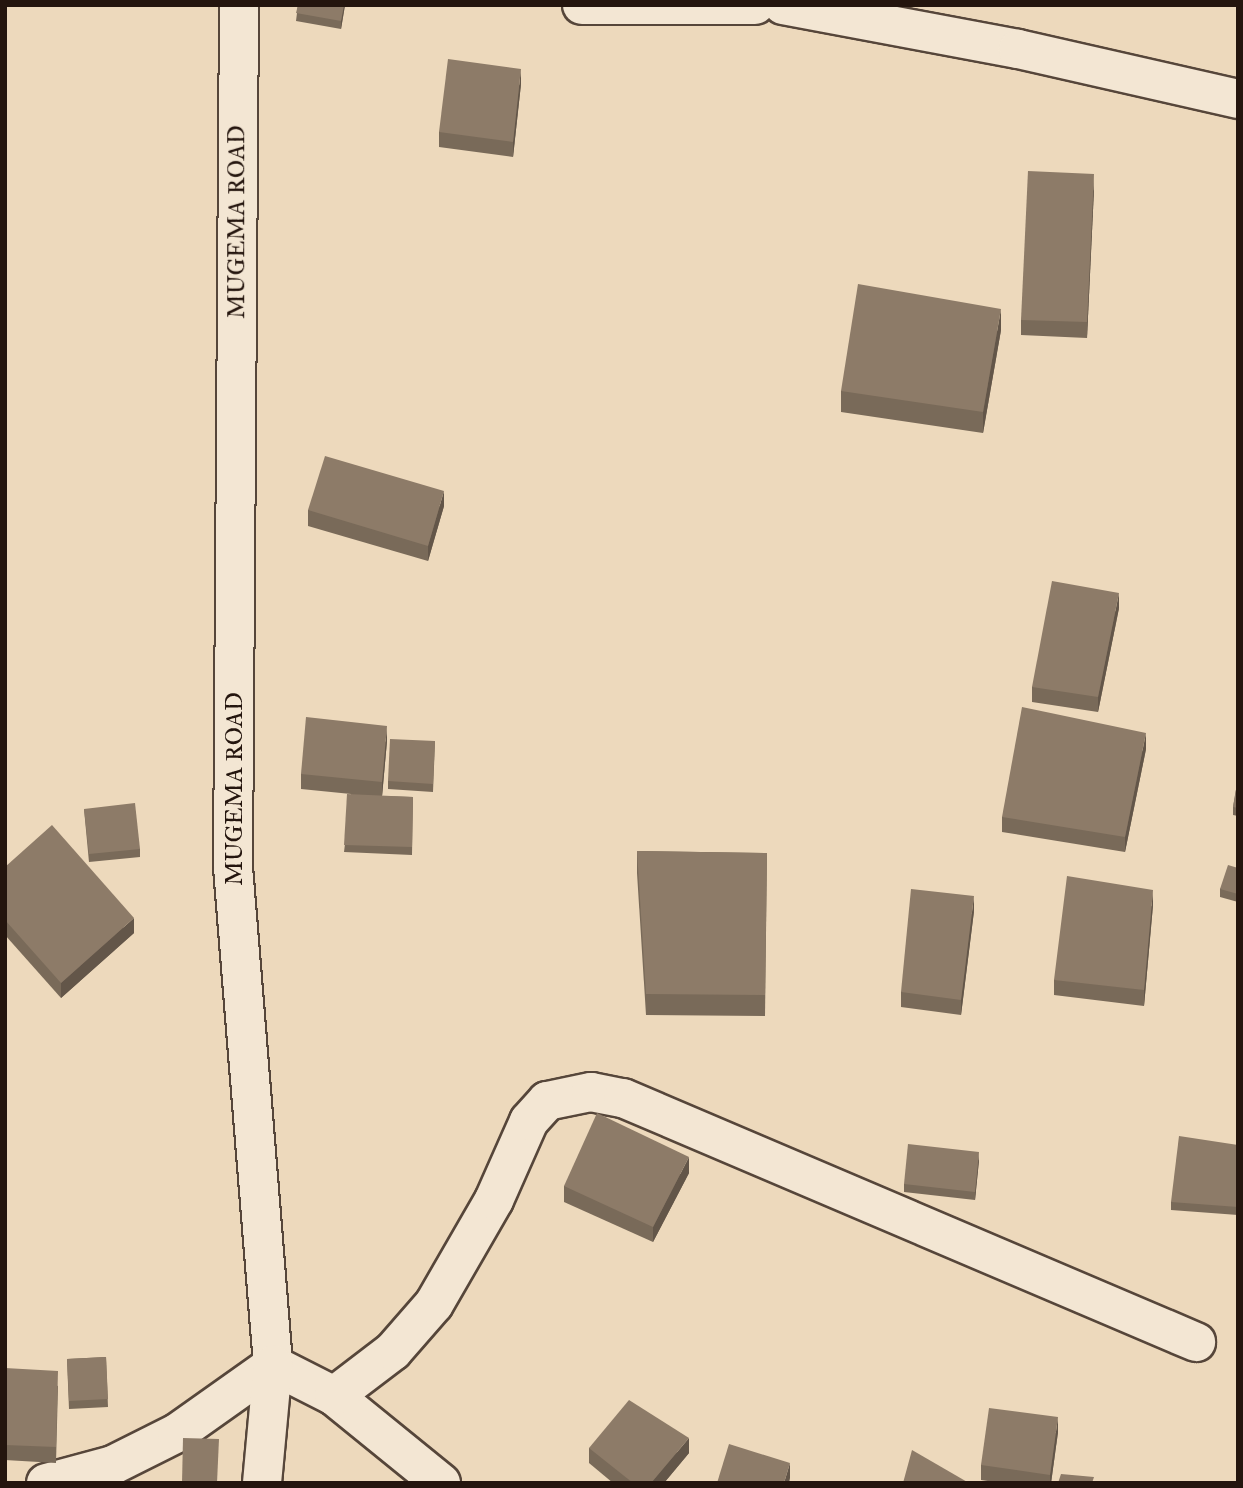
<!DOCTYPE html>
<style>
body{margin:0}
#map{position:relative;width:1243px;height:1488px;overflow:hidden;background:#edd9bc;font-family:"IM FELL Great Primer",serif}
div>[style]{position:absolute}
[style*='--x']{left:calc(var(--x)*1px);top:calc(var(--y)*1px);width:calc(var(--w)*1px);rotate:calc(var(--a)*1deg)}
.roads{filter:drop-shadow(2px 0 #56463a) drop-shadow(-2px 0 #56463a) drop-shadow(0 2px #56463a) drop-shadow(0 -2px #56463a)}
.minor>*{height:38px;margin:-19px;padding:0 19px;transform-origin:19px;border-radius:19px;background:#f3e6d3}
.wall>*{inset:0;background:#796a59}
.shaded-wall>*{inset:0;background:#635649}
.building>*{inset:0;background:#8d7b68}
span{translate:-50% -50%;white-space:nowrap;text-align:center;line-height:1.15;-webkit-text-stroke:6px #f3e6d3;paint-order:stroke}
.street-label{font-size:24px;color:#24150e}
.frame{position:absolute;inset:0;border:7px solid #24150e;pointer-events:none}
</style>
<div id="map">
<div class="roads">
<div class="minor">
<div style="--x:239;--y:5;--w:862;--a:90.4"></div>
<div style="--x:233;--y:867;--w:500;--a:85.4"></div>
<div style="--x:273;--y:1365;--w:68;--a:26.9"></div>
<div style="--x:334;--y:1396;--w:138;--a:39.1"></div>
<div style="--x:582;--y:5;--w:173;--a:0"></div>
<div style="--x:783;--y:5;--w:239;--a:10.6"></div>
<div style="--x:1018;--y:49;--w:226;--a:12.8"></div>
<div style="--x:334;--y:1396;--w:74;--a:-37.3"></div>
<div style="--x:393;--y:1351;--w:62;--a:-48.9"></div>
<div style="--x:434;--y:1304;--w:120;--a:-60"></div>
<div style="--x:494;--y:1200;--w:86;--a:-66.1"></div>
<div style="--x:529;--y:1121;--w:27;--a:-48"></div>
<div style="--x:547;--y:1101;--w:45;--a:-11.6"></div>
<div style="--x:591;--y:1092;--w:33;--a:11"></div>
<div style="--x:623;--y:1098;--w:623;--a:23.07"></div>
<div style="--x:46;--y:1483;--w:69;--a:-15"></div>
<div style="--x:113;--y:1465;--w:72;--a:-26.6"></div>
<div style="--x:177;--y:1433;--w:118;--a:-35.3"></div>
<div style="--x:262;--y:1483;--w:119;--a:-84.7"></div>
</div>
</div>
<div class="wall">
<div style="clip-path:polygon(298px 5px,345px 5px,341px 29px,296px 21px)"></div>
<div style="clip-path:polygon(521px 84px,513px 157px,439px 147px,439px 132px)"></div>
<div style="clip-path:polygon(1094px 189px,1087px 338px,1021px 335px,1021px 320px)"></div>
<div style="clip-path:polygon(1001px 330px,983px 433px,841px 412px,841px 391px)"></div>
<div style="clip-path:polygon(444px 506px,428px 561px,308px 526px,308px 510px)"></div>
<div style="clip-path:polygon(1119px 608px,1098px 712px,1032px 702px,1032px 687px)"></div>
<div style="clip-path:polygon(387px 741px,382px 796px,413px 797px,412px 855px,344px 852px,351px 794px,301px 789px,301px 774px)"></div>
<div style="clip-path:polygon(435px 741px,433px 792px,388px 789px,388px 781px)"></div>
<div style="clip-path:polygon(1146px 749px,1125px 852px,1002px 832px,1002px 817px)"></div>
<div style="clip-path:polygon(1238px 778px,1238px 816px,1233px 815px,1233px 807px)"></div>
<div style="clip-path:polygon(84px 809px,140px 849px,140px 857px,89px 862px)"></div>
<div style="clip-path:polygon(637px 851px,767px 853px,765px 1016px,646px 1015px,637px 873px)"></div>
<div style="clip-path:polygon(5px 867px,134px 933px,61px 998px,5px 935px)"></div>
<div style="clip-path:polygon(1238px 868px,1238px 902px,1220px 897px,1220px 889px)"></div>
<div style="clip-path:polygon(1153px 905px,1144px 1006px,1054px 995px,1054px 980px)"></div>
<div style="clip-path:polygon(974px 911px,961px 1015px,901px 1007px,901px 992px)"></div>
<div style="clip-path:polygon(1238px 1145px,1238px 1215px,1171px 1210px,1171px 1202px)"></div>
<div style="clip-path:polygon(979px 1160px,975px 1200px,904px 1192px,904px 1184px)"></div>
<div style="clip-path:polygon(689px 1173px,653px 1242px,564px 1202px,564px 1186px)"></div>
<div style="clip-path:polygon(106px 1357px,108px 1407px,69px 1409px,67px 1359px)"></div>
<div style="clip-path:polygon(5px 1368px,58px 1386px,56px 1463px,5px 1460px)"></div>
<div style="clip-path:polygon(1058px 1432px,1051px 1483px,1001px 1483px,981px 1480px,981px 1465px)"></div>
<div style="clip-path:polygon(589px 1448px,689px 1453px,664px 1483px,613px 1483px,589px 1463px)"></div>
</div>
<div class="shaded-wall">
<div style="clip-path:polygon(344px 5px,345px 5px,341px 29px,341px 21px)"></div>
<div style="clip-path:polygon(521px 69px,521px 84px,513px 157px,513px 142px)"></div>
<div style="clip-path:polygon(1094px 174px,1094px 189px,1087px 338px,1087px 322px)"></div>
<div style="clip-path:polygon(1001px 309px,1001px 330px,983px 433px,983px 412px)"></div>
<div style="clip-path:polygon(444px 491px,444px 506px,428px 561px,428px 546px)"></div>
<div style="clip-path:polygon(1119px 593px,1119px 608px,1098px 712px,1098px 697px)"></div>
<div style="clip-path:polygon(387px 726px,387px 741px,382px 797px,382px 782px)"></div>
<div style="clip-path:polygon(1146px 733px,1146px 749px,1125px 852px,1125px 837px)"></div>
<div style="clip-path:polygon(1153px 890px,1153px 905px,1144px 1006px,1144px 990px)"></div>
<div style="clip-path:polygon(974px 896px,974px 911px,961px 1015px,961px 1000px)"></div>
<div style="clip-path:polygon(134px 918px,134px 933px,61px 998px,61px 983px)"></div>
<div style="clip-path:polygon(979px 1152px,979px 1160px,975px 1200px,975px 1192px)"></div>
<div style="clip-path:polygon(689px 1157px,689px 1173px,653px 1242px,653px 1227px)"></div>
<div style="clip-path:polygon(1058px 1417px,1058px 1432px,1051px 1483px,1050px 1483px,1050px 1475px)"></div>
<div style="clip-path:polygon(689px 1438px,689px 1453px,664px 1483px,651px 1483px)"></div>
<div style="clip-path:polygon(790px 1463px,790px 1478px,789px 1483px,784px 1483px)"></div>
</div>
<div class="building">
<div style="clip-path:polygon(298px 5px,344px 5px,341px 21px,296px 13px)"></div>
<div style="clip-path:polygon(448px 59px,521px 69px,513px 142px,439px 132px)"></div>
<div style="clip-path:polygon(1028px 171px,1094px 174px,1087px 322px,1021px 320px)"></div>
<div style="clip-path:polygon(858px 284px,1001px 309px,983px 412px,841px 391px)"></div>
<div style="clip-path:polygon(325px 456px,444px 491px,428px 546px,308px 510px)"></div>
<div style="clip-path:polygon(1052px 581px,1119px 593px,1098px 697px,1032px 687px)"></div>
<div style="clip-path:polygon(1022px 707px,1146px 733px,1125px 837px,1002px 817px)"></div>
<div style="clip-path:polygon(306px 717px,387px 726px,382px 782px,301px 774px)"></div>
<div style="clip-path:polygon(390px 739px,435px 741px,433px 784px,388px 781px)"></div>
<div style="clip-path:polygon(1238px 778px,1238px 808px,1233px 807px)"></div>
<div style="clip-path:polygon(347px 794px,413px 797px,412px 847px,344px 845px)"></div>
<div style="clip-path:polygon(135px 803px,140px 849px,89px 854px,84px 809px)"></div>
<div style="clip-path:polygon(52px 825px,134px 918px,61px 983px,5px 920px,5px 867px)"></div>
<div style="clip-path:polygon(637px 851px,767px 853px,765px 995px,646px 994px)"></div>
<div style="clip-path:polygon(1228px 865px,1238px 868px,1238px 894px,1220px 889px)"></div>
<div style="clip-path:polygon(1067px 876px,1153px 890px,1144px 990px,1054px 980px)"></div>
<div style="clip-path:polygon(911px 889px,974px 896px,961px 1000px,901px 992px)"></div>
<div style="clip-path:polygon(597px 1113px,689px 1157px,653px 1227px,564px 1186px)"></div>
<div style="clip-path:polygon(1179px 1136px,1238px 1145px,1238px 1207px,1171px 1202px)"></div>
<div style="clip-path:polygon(908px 1144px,979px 1152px,975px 1192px,904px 1184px)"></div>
<div style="clip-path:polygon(106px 1357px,108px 1399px,69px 1401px,67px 1359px)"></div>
<div style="clip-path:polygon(5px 1368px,58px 1371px,56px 1447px,5px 1445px)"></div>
<div style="clip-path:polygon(629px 1400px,689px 1438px,651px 1483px,633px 1483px,589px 1448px)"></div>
<div style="clip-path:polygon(989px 1408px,1058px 1417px,1050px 1475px,981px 1465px)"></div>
<div style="clip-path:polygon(183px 1438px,219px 1439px,217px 1483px,182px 1483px)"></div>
<div style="clip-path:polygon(729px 1444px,790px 1463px,784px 1483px,717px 1483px)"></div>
<div style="clip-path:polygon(912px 1450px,969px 1483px,903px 1483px)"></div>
<div style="clip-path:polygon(1061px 1474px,1094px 1477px,1092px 1483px,1058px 1483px)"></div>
</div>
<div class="street-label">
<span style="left:237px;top:222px;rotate:-90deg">MUGEMA ROAD</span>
<span style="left:235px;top:789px;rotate:-90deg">MUGEMA ROAD</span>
</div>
<div class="frame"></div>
</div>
